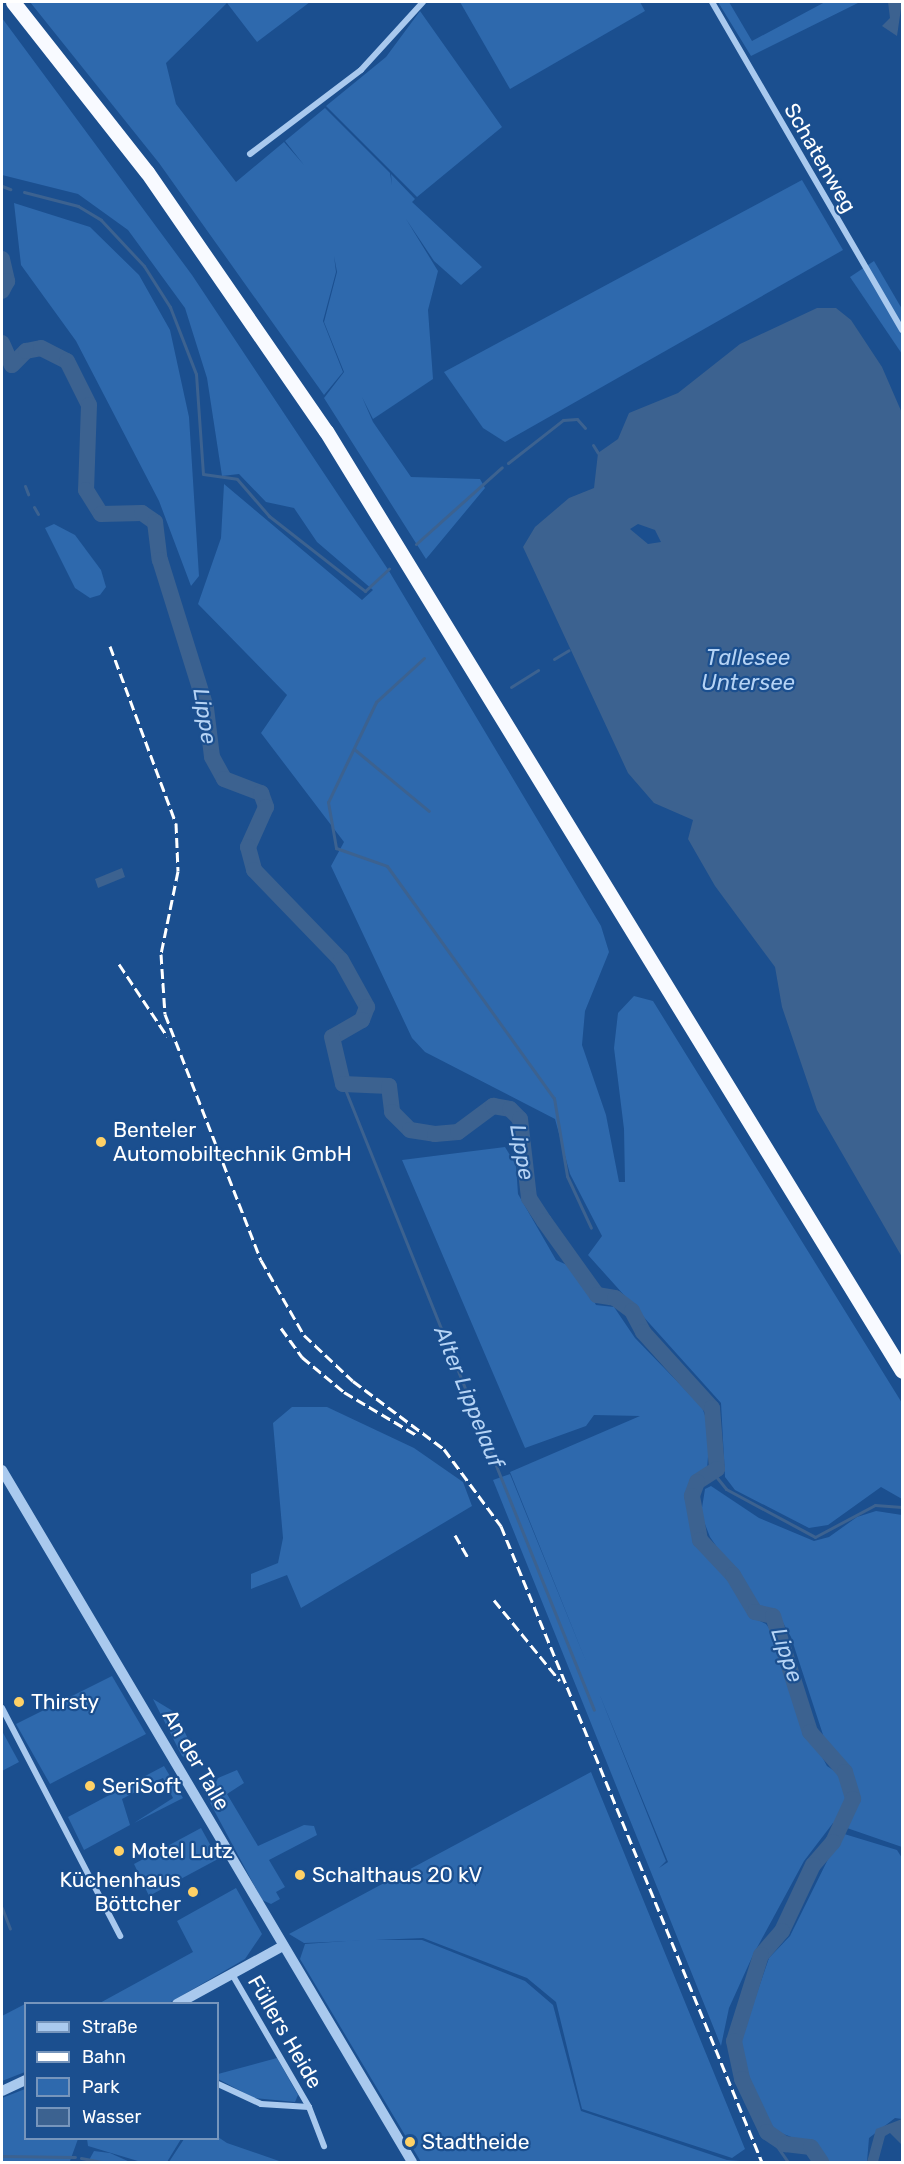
<!DOCTYPE html>
<meta charset="utf-8">
<style>
body{margin:0}
#map{position:relative;width:904px;height:2164px;overflow:hidden;background:#1b4f8f;font-family:Rubik,sans-serif}
div>[style]{position:absolute}
[style*='--x']{left:calc(var(--x)*1px);top:calc(var(--y)*1px);width:calc(var(--w)*1px);rotate:calc(var(--a)*1deg)}
.green>*{inset:0;background:#2e69ad}
.water>*{inset:0;background:#3c6290}
.stream>*{height:3px;margin:-1.5px;padding:0 1.5px;transform-origin:1.5px;border-radius:1.5px;background:#3c6290}
.river>*{height:16px;margin:-8px;padding:0 8px;transform-origin:8px;border-radius:8px;background:#3c6290}
.minor>*{height:6px;margin:-3px;padding:0 3px;transform-origin:3px;border-radius:3px;background:#a9c9ee}
.tertiary>*{height:10px;margin:-5px;padding:0 5px;transform-origin:5px;border-radius:5px;background:#a9c9ee}
.trunk>*{height:15px;margin:-7.5px;padding:0 7.5px;transform-origin:7.5px;border-radius:7.5px;background:#f8faff}
.rail>*{height:3px;margin-top:-1.5px;transform-origin:0;background:repeating-linear-gradient(90deg,#fff 0 10px,transparent 0 14.5px)}
.dots>*{width:16px;height:16px;translate:-50% -50%;box-sizing:border-box;border:3px solid #1b4f8f;border-radius:50%}
span{translate:-50% -50%;white-space:nowrap;text-align:center;line-height:1.15;-webkit-text-stroke:4.5px #1b4f8f;paint-order:stroke}
.street-label{font-size:21px;color:#fff}
.poi-label{font-size:21px;color:#fff}
.left{translate:0 -50%;text-align:left}
.right{translate:-100% -50%;text-align:right}
.water-label{font-size:22px;color:#b5d3f5;font-style:italic}
.frame{position:absolute;inset:0;border:3px solid #fff;pointer-events:none}
.legend{position:absolute;left:24px;top:2002px;width:195px;height:138px;box-sizing:border-box;background:#1b4f8f;border:2px solid #7695bc;margin:0;padding:8px 10px;list-style:none;font-size:18px;color:#fff}
.legend li{display:flex;align-items:center;gap:12px;height:30px}
.legend b{width:30px;border:2px solid #7695bc}
</style>
<div id="map">
<div class="green">
<div style="clip-path:polygon(30px 2px,310px 2px,257px 42px,227px 3px,166px 63px,176px 104px,236px 182px,284px 142px,304px 165px,285px 141px,325px 108px,390px 173px,392px 185px,391px 174px,415px 199px,412px 202px,482px 267px,461px 285px,434px 261px,406px 219px,438px 271px,428px 310px,433px 379px,373px 419px,362px 397px,373px 422px,411px 477px,480px 479px,485px 488px,426px 559px,324px 398px,344px 372px,324px 322px,337px 272px,334px 256px,336px 272px,323px 321px,343px 372px,324px 395px,159px 163px)"></div>
<div style="clip-path:polygon(460px 2px,640px 2px,645px 11px,510px 89px)"></div>
<div style="clip-path:polygon(718px 2px,729px 2px,752px 41px,825px 2px,860px 2px,751px 56px)"></div>
<div style="clip-path:polygon(420px 11px,502px 127px,417px 197px,326px 106px,386px 57px)"></div>
<div style="clip-path:polygon(2px 18px,192px 275px,389px 571px,601px 926px,609px 952px,585px 1011px,582px 1045px,606px 1115px,619px 1182px,625px 1182px,624px 1129px,614px 1048px,618px 1013px,634px 996px,653px 1001px,902px 1403px,902px 1499px,881px 1487px,828px 1525px,809px 1528px,735px 1490px,725px 1477px,721px 1403px,588px 1255px,602px 1236px,570px 1174px,555px 1119px,425px 1052px,412px 1038px,331px 866px,344px 842px,261px 733px,287px 695px,198px 604px,221px 538px,224px 484px,362px 600px,373px 590px,317px 542px,294px 508px,266px 502px,239px 474px,222px 476px,207px 378px,185px 308px,128px 230px,78px 194px,2px 175px)"></div>
<div style="clip-path:polygon(802px 180px,843px 250px,505px 442px,483px 428px,444px 372px)"></div>
<div style="clip-path:polygon(14px 203px,90px 227px,139px 275px,170px 330px,189px 417px,199px 576px,191px 586px,159px 501px,76px 341px,21px 265px)"></div>
<div style="clip-path:polygon(874px 261px,902px 309px,902px 354px,850px 277px)"></div>
<div style="clip-path:polygon(54px 524px,75px 535px,101px 570px,106px 587px,100px 595px,90px 598px,75px 588px,45px 528px)"></div>
<div style="clip-path:polygon(evenodd,505px 1147px,516px 1165px,518px 1194px,556px 1260px,578px 1270px,596px 1305px,614px 1307px,635px 1338px,702px 1407px,710px 1430px,707px 1470px,690px 1494px,698px 1543px,729px 1577px,750px 1616px,766px 1624px,778px 1640px,803px 1721px,827px 1766px,839px 1774px,846px 1798px,838px 1825px,833px 1823px,804px 1861px,753px 1955px,729px 2008px,721px 2046px,493px 1480px,510px 1474px,587px 1664px,510px 1472px,640px 1416px,594px 1415px,586px 1426px,525px 1448px,402px 1160px,505px 1147px,599px 1693px,668px 1862px,659px 1868px,666px 1861px,599px 1693px)"></div>
<div style="clip-path:polygon(292px 1407px,327px 1407px,414px 1448px,463px 1482px,472px 1506px,301px 1608px,287px 1575px,251px 1589px,251px 1574px,278px 1563px,283px 1538px,273px 1423px)"></div>
<div style="clip-path:polygon(711px 1486px,759px 1518px,814px 1541px,829px 1537px,857px 1517px,876px 1511px,902px 1515px,902px 1847px,844px 1827px,858px 1798px,851px 1769px,827px 1747px,791px 1637px,777px 1612px,758px 1607px,710px 1537px,701px 1514px,705px 1489px)"></div>
<div style="clip-path:polygon(112px 1676px,146px 1734px,50px 1784px,16px 1724px)"></div>
<div style="clip-path:polygon(153px 1699px,176px 1713px,200px 1765px,182px 1756px)"></div>
<div style="clip-path:polygon(2px 1731px,19px 1762px,2px 1771px)"></div>
<div style="clip-path:polygon(164px 1766px,183px 1798px,134px 1823px,173px 1798px,163px 1778px,152px 1783px,122px 1799px,130px 1825px,84px 1850px,68px 1817px)"></div>
<div style="clip-path:polygon(237px 1770px,244px 1783px,227px 1794px,258px 1846px,304px 1825px,314px 1826px,317px 1835px,269px 1860px,285px 1887px,276px 1892px,280px 1899px,271px 1904px,262px 1900px,208px 1799px,218px 1778px)"></div>
<div style="clip-path:polygon(591px 1772px,745px 2149px,732px 2158px,582px 2109px,556px 2002px,527px 1978px,423px 1938px,304px 1943px,289px 1934px)"></div>
<div style="clip-path:polygon(201px 1828px,218px 1859px,149px 1896px,134px 1864px)"></div>
<div style="clip-path:polygon(841px 1833px,897px 1850px,902px 1858px,902px 2119px,895px 2118px,869px 2138px,867px 2162px,826px 2162px,815px 2146px,773px 2130px,747px 2080px,740px 2042px,769px 1958px,790px 1936px)"></div>
<div style="clip-path:polygon(236px 1888px,262px 1934px,245px 1959px,169px 2003px,98px 2004px,193px 1952px,177px 1921px)"></div>
<div style="clip-path:polygon(360px 1940px,422px 1940px,525px 1981px,553px 2005px,581px 2111px,727px 2160px,753px 2162px,421px 2162px,300px 1959px,305px 1944px)"></div>
<div style="clip-path:polygon(25px 2004px,25px 2072px,2px 2081px,2px 2016px)"></div>
<div style="clip-path:polygon(277px 2058px,298px 2095px,295px 2102px,254px 2098px,218px 2079px,218px 2074px)"></div>
<div style="clip-path:polygon(25px 2089px,26px 2138px,78px 2139px,70px 2161px,2px 2162px,2px 2098px)"></div>
<div style="clip-path:polygon(218px 2137px,227px 2143px,282px 2162px,169px 2162px,184px 2139px)"></div>
<div style="clip-path:polygon(87px 2139px,87px 2138px,181px 2139px,167px 2162px,141px 2162px,88px 2146px)"></div>
<div style="clip-path:polygon(94px 2151px,110px 2153px,130px 2162px,88px 2162px)"></div>
</div>
<div class="water">
<div style="clip-path:polygon(888px 2px,902px 2px,897px 36px,882px 26px,890px 18px)"></div>
<div style="clip-path:polygon(evenodd,817px 308px,836px 308px,851px 320px,882px 367px,902px 413px,902px 1257px,817px 1110px,782px 1007px,775px 967px,715px 886px,688px 839px,693px 820px,654px 803px,628px 773px,523px 547px,535px 527px,569px 498px,594px 488px,598px 453px,618px 439px,629px 413px,678px 393px,740px 344px,817px 308px,638px 524px,655px 530px,661px 542px,648px 544px,630px 529px,638px 524px)"></div>
<div style="clip-path:polygon(122px 868px,125px 877px,98px 888px,95px 879px)"></div>
<div style="clip-path:polygon(902px 2119px,902px 2145px,890px 2133px,885px 2136px,878px 2162px,867px 2162px,876px 2129px)"></div>
<div style="clip-path:polygon(781px 2136px,807px 2141px,826px 2162px,813px 2162px,808px 2153px,783px 2151px)"></div>
</div>
<div class="stream">
<div style="--x:2;--y:186;--w:9;--a:21"></div>
<div style="--x:24;--y:192;--w:56;--a:14.5"></div>
<div style="--x:78;--y:206;--w:27;--a:31"></div>
<div style="--x:101;--y:220;--w:63;--a:46.9"></div>
<div style="--x:144;--y:266;--w:49;--a:57.6"></div>
<div style="--x:170;--y:307;--w:72;--a:68.8"></div>
<div style="--x:196;--y:374;--w:100;--a:86"></div>
<div style="--x:203;--y:474;--w:34;--a:8"></div>
<div style="--x:237;--y:479;--w:49;--a:49.1"></div>
<div style="--x:269;--y:516;--w:122;--a:38"></div>
<div style="--x:365;--y:591;--w:33;--a:-43"></div>
<div style="--x:593;--y:445;--w:9;--a:58"></div>
<div style="--x:508;--y:463;--w:70;--a:-38"></div>
<div style="--x:563;--y:420;--w:14;--a:-4"></div>
<div style="--x:577;--y:419;--w:12;--a:48"></div>
<div style="--x:25;--y:486;--w:9;--a:69"></div>
<div style="--x:34;--y:507;--w:8;--a:60"></div>
<div style="--x:416;--y:544;--w:115;--a:-41.8"></div>
<div style="--x:424;--y:658;--w:65;--a:137.5"></div>
<div style="--x:376;--y:702;--w:111;--a:115.6"></div>
<div style="--x:328;--y:802;--w:47;--a:80.1"></div>
<div style="--x:336;--y:848;--w:54;--a:19.4"></div>
<div style="--x:387;--y:866;--w:286;--a:54.3"></div>
<div style="--x:554;--y:1098;--w:79;--a:80.5"></div>
<div style="--x:567;--y:1176;--w:57;--a:65.2"></div>
<div style="--x:554;--y:659;--w:17;--a:-31"></div>
<div style="--x:511;--y:687;--w:32;--a:-32"></div>
<div style="--x:354;--y:749;--w:97;--a:39.6"></div>
<div style="--x:343;--y:1084;--w:674;--a:68.15"></div>
<div style="--x:714;--y:1474;--w:19;--a:51"></div>
<div style="--x:726;--y:1489;--w:101;--a:28.3"></div>
<div style="--x:815;--y:1537;--w:68;--a:-28.1"></div>
<div style="--x:875;--y:1505;--w:27;--a:4"></div>
<div style="--x:2;--y:1908;--w:22;--a:69"></div>
<div style="--x:767;--y:2132;--w:37;--a:55"></div>
<div style="--x:2;--y:2156;--w:73;--a:0.8"></div>
<div style="--x:81;--y:2158;--w:21;--a:11"></div>
</div>
<div class="river">
<div style="--x:2;--y:259;--w:23;--a:77"></div>
<div style="--x:7;--y:281;--w:11;--a:117"></div>
<div style="--x:2;--y:343;--w:24;--a:66"></div>
<div style="--x:12;--y:365;--w:20;--a:-45"></div>
<div style="--x:26;--y:351;--w:15;--a:-11"></div>
<div style="--x:41;--y:348;--w:29;--a:27"></div>
<div style="--x:67;--y:361;--w:49;--a:63.4"></div>
<div style="--x:89;--y:405;--w:85;--a:92"></div>
<div style="--x:86;--y:490;--w:28;--a:58"></div>
<div style="--x:101;--y:514;--w:41;--a:-1.4"></div>
<div style="--x:142;--y:513;--w:16;--a:35"></div>
<div style="--x:155;--y:522;--w:38;--a:83"></div>
<div style="--x:160;--y:560;--w:155;--a:72.7"></div>
<div style="--x:206;--y:708;--w:49;--a:83"></div>
<div style="--x:212;--y:757;--w:25;--a:61"></div>
<div style="--x:224;--y:779;--w:40;--a:21"></div>
<div style="--x:261;--y:793;--w:15;--a:70"></div>
<div style="--x:266;--y:807;--w:44;--a:114.2"></div>
<div style="--x:248;--y:847;--w:24;--a:75"></div>
<div style="--x:254;--y:870;--w:125;--a:46"></div>
<div style="--x:341;--y:960;--w:54;--a:61"></div>
<div style="--x:367;--y:1007;--w:14;--a:111"></div>
<div style="--x:362;--y:1020;--w:34;--a:150"></div>
<div style="--x:332;--y:1037;--w:48;--a:76.8"></div>
<div style="--x:343;--y:1084;--w:46;--a:2.5"></div>
<div style="--x:389;--y:1086;--w:26;--a:83"></div>
<div style="--x:392;--y:1112;--w:25;--a:45"></div>
<div style="--x:410;--y:1130;--w:25;--a:9"></div>
<div style="--x:435;--y:1134;--w:23;--a:-5"></div>
<div style="--x:458;--y:1132;--w:44;--a:-36.6"></div>
<div style="--x:493;--y:1106;--w:17;--a:10"></div>
<div style="--x:510;--y:1109;--w:14;--a:45"></div>
<div style="--x:520;--y:1119;--w:80;--a:83.5"></div>
<div style="--x:529;--y:1198;--w:27;--a:57"></div>
<div style="--x:544;--y:1221;--w:91;--a:54.4"></div>
<div style="--x:597;--y:1295;--w:18;--a:9"></div>
<div style="--x:615;--y:1298;--w:21;--a:37"></div>
<div style="--x:632;--y:1311;--w:24;--a:62"></div>
<div style="--x:643;--y:1332;--w:103;--a:47.8"></div>
<div style="--x:712;--y:1408;--w:61;--a:85.3"></div>
<div style="--x:717;--y:1469;--w:24;--a:147"></div>
<div style="--x:697;--y:1482;--w:15;--a:110"></div>
<div style="--x:692;--y:1496;--w:45;--a:79.7"></div>
<div style="--x:700;--y:1540;--w:48;--a:46.7"></div>
<div style="--x:733;--y:1575;--w:43;--a:59.3"></div>
<div style="--x:755;--y:1612;--w:18;--a:13"></div>
<div style="--x:773;--y:1616;--w:122;--a:72.3"></div>
<div style="--x:810;--y:1732;--w:53;--a:48.8"></div>
<div style="--x:845;--y:1772;--w:28;--a:73"></div>
<div style="--x:853;--y:1799;--w:47;--a:114.9"></div>
<div style="--x:833;--y:1842;--w:30;--a:131"></div>
<div style="--x:813;--y:1865;--w:73;--a:115.2"></div>
<div style="--x:782;--y:1931;--w:32;--a:131"></div>
<div style="--x:761;--y:1955;--w:90;--a:107.4"></div>
<div style="--x:734;--y:2041;--w:39;--a:78"></div>
<div style="--x:742;--y:2079;--w:59;--a:64.7"></div>
<div style="--x:767;--y:2132;--w:22;--a:34"></div>
<div style="--x:785;--y:2144;--w:26;--a:7"></div>
<div style="--x:811;--y:2147;--w:18;--a:56"></div>
</div>
<div class="minor">
<div style="--x:712;--y:2;--w:379;--a:59.9"></div>
<div style="--x:250;--y:154;--w:139;--a:-37.1"></div>
<div style="--x:361;--y:70;--w:92;--a:-47.6"></div>
<div style="--x:2;--y:1708;--w:257;--a:62.6"></div>
<div style="--x:218;--y:2084;--w:47;--a:24.9"></div>
<div style="--x:261;--y:2104;--w:48;--a:3.6"></div>
<div style="--x:309;--y:2107;--w:154;--a:-120.1"></div>
<div style="--x:309;--y:2107;--w:42;--a:69"></div>
</div>
<div class="tertiary">
<div style="--x:2;--y:1470;--w:804;--a:59.35"></div>
<div style="--x:177;--y:2004;--w:121;--a:-28.7"></div>
<div style="--x:2;--y:2091;--w:26;--a:-25"></div>
</div>
<div class="trunk">
<div style="--x:13;--y:2;--w:216;--a:51.8"></div>
<div style="--x:147;--y:172;--w:315;--a:55.4"></div>
<div style="--x:326;--y:431;--w:1102;--a:58.5"></div>
</div>
<div class="rail">
<div style="--x:110;--y:646;--w:189;--a:69.6"></div>
<div style="--x:176;--y:823;--w:48;--a:87.6"></div>
<div style="--x:178;--y:871;--w:85;--a:101.6"></div>
<div style="--x:161;--y:954;--w:60;--a:86.2"></div>
<div style="--x:165;--y:1014;--w:264;--a:68.7"></div>
<div style="--x:261;--y:1260;--w:86;--a:60.2"></div>
<div style="--x:304;--y:1335;--w:67;--a:43.2"></div>
<div style="--x:353;--y:1381;--w:114;--a:36.8"></div>
<div style="--x:444;--y:1449;--w:96;--a:53.5"></div>
<div style="--x:501;--y:1526;--w:687;--a:67.69"></div>
<div style="--x:119;--y:964;--w:87;--a:56.3"></div>
<div style="--x:281;--y:1328;--w:36;--a:54"></div>
<div style="--x:302;--y:1357;--w:55;--a:39.8"></div>
<div style="--x:344;--y:1392;--w:86;--a:30.7"></div>
<div style="--x:455;--y:1535;--w:28;--a:60"></div>
<div style="--x:494;--y:1600;--w:104;--a:50.8"></div>
</div>
<div class="dots">
<div style="left:101px;top:1142px;background:#ffd166"></div>
<div style="left:19px;top:1702px;background:#ffd166"></div>
<div style="left:90px;top:1786px;background:#ffd166"></div>
<div style="left:119px;top:1851px;background:#ffd166"></div>
<div style="left:300px;top:1875px;background:#ffd166"></div>
<div style="left:193px;top:1892px;background:#ffd166"></div>
<div style="left:410px;top:2142px;background:#ffd166"></div>
</div>
<div class="street-label">
<span style="left:820px;top:158px;rotate:60deg">Schatenweg</span>
<span style="left:196px;top:1760px;rotate:60deg">An der Talle</span>
<span style="left:285px;top:2032px;rotate:60deg">Füllers Heide</span>
</div>
<div class="poi-label">
<span class="left" style="left:113px;top:1142px">Benteler<br>Automobiltechnik GmbH</span>
<span class="left" style="left:31px;top:1702px">Thirsty</span>
<span class="left" style="left:102px;top:1786px">SeriSoft</span>
<span class="left" style="left:131px;top:1851px">Motel Lutz</span>
<span class="left" style="left:312px;top:1875px">Schalthaus 20 kV</span>
<span class="right" style="left:181px;top:1892px">Küchenhaus<br>Böttcher</span>
<span class="left" style="left:422px;top:2142px">Stadtheide</span>
</div>
<div class="water-label">
<span style="left:748px;top:670px">Tallesee<br>Untersee</span>
<span style="left:205px;top:716px;rotate:81deg">Lippe</span>
<span style="left:522px;top:1152px;rotate:80deg">Lippe</span>
<span style="left:469px;top:1397px;rotate:68deg">Alter Lippelauf</span>
<span style="left:787px;top:1655px;rotate:71deg">Lippe</span>
</div>
<div class="frame"></div>
<ul class="legend">
<li><b style="height:8px;background:#a9c9ee"></b>Straße</li>
<li><b style="height:8px;background:#fff"></b>Bahn</li>
<li><b style="height:16px;background:#2e69ad"></b>Park</li>
<li><b style="height:16px;background:#3c6290"></b>Wasser</li>
</ul>
</div>
